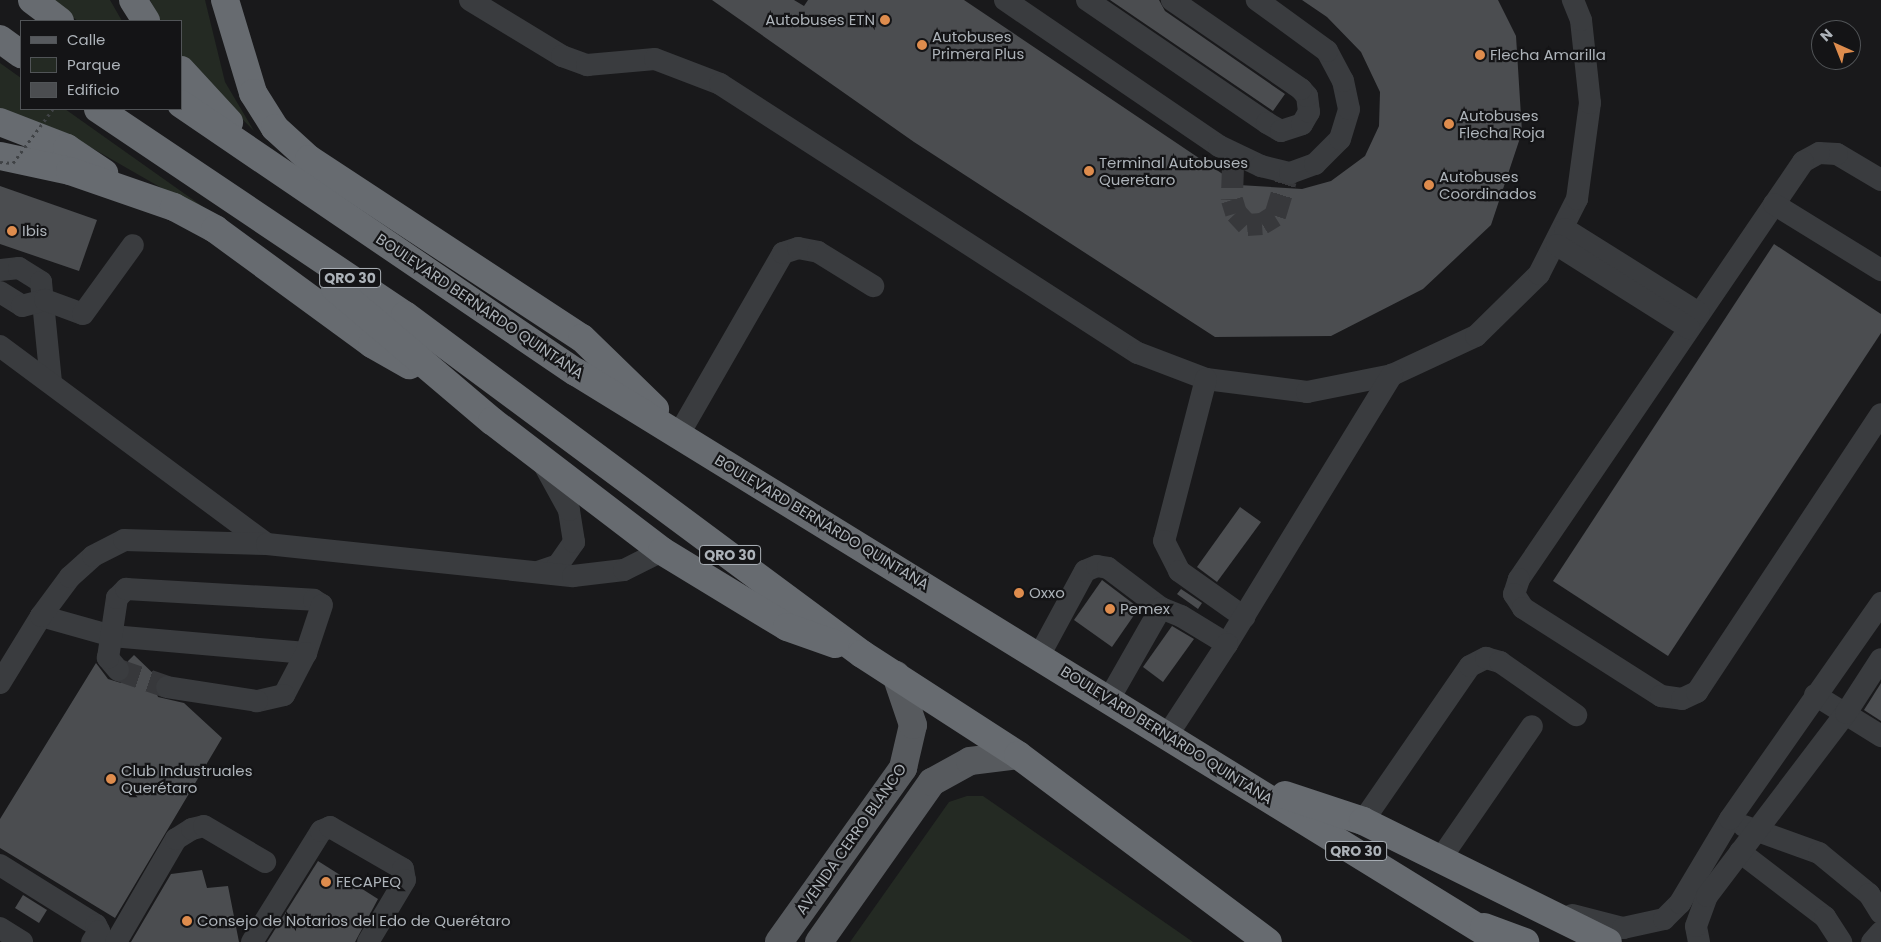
<!DOCTYPE html>
<meta charset="utf-8">
<style>
body{margin:0}
#map{position:relative;width:1881px;height:942px;overflow:hidden;background:#19191b;font-family:Poppins,sans-serif}
div>[style]{position:absolute}
[style*='--x']{left:calc(var(--x)*1px);top:calc(var(--y)*1px);width:calc(var(--w)*1px);rotate:calc(var(--a)*1deg)}
.green>*{inset:0;background:#242a23}
.building>*{inset:0;background:#4b4d50}
.minor-tunnel>*{height:22px;margin-top:-11px;transform-origin:0;background:repeating-linear-gradient(90deg,#37383b 0 22px,transparent 0 33px)}
.minor>*{height:22px;margin:-11px;padding:0 11px;transform-origin:11px;border-radius:11px;background:#3a3c3f}
.major>*{height:28px;margin:-14px;padding:0 14px;transform-origin:14px;border-radius:14px;background:#575a5e}
.highway>*{height:28px;margin:-14px;padding:0 14px;transform-origin:14px;border-radius:14px;background:#676b70}
.path-bridge>*{height:3px;margin-top:-1.5px;transform-origin:0;background:repeating-linear-gradient(90deg,#404346 0 2.5px,transparent 0 6.5px)}
.dots>*{width:14px;height:14px;translate:-50% -50%;box-sizing:border-box;border:2px solid #141416;border-radius:50%}
span{translate:-50% -50%;white-space:nowrap;text-align:center;line-height:1.15;-webkit-text-stroke:4.5px #141416;paint-order:stroke}
.shield-label span{padding:1px 4px;background:#141416;border:1px solid;border-radius:4px;-webkit-text-stroke-width:0}
.shield-label{font-size:14px;color:#adb3b9;font-weight:700}
.poi-label{font-size:15px;color:#adb3b9}
.right{translate:-100% -50%;text-align:right}
.left{translate:0 -50%;text-align:left}
.street-label{font-size:15px;color:#adb3b9}
.legend{position:absolute;left:20px;top:20px;width:162px;height:90px;box-sizing:border-box;background:#141416;border:1px solid #515457;margin:0;padding:6px 9px;list-style:none;font-size:15px;color:#adb3b9}
.legend li{display:flex;align-items:center;gap:10px;height:25px}
.legend b{width:25px;border:1px solid #515457}
.north{position:absolute;left:1811px;top:20px;width:50px;height:50px;box-sizing:border-box;background:#141416;border:1px solid #515457;border-radius:50%;rotate:316deg;font-size:14px;font-weight:700;line-height:20px;text-align:center;color:#adb3b9}
.north::after{content:'';display:block;margin:auto;width:18px;height:22px;background:#de8c4d;clip-path:polygon(50% 0,100% 100%,50% 72%,0 100%)}
</style>
<div id="map">
<div class="green">
<div style="clip-path:polygon(49px 0,110px 0,122px 21px,78px 21px)"></div>
<div style="clip-path:polygon(150px 0,205px 0,225px 82px,254px 131px,181px 57px,181px 21px,161px 21px)"></div>
<div style="clip-path:polygon(0 63px,21px 78px,21px 109px,65px 109px,240px 233px,71px 136px,0 108px)"></div>
<div style="clip-path:polygon(967px 796px,983px 796px,1193px 942px,850px 942px,949px 802px)"></div>
</div>
<div class="building">
<div style="clip-path:polygon(712px 0,794px 0,804px 6px,808px 0,964px 0,1239px 185px,1302px 189px,1331px 181px,1365px 156px,1379px 126px,1380px 92px,1361px 52px,1327px 17px,1302px 0,1498px 0,1516px 36px,1522px 132px,1491px 225px,1423px 289px,1331px 336px,1215px 337px,914px 142px)"></div>
<div style="clip-path:polygon(1110px 0,1159px 0,1165px 11px,1285px 94px,1273px 111px)"></div>
<div style="clip-path:polygon(0 186px,97px 220px,79px 271px,0 244px)"></div>
<div style="clip-path:polygon(1774px 244px,1881px 314px,1881px 333px,1668px 656px,1553px 581px)"></div>
<div style="clip-path:polygon(1240px 507px,1261px 522px,1217px 582px,1197px 567px)"></div>
<div style="clip-path:polygon(1102px 580px,1139px 608px,1112px 647px,1074px 620px)"></div>
<div style="clip-path:polygon(1181px 589px,1202px 603px,1198px 609px,1177px 594px)"></div>
<div style="clip-path:polygon(1172px 626px,1194px 639px,1163px 682px,1143px 667px)"></div>
<div style="clip-path:polygon(134px 655px,158px 678px,154px 685px,158px 697px,184px 703px,222px 738px,115px 918px,0 848px,0 819px,96px 663px,108px 679px,121px 683px,130px 675px,128px 661px)"></div>
<div style="clip-path:polygon(1881px 683px,1881px 721px,1864px 710px)"></div>
<div style="clip-path:polygon(318px 861px,378px 899px,355px 942px,267px 942px)"></div>
<div style="clip-path:polygon(202px 870px,207px 888px,228px 886px,239px 942px,131px 942px,171px 874px)"></div>
<div style="clip-path:polygon(23px 895px,47px 910px,39px 923px,15px 908px)"></div>
</div>
<div class="minor-tunnel">
<div style="--x:1233;--y:166;--w:34;--a:92"></div>
<div style="--x:1232;--y:200;--w:14;--a:73"></div>
<div style="--x:1236;--y:213;--w:16;--a:47"></div>
<div style="--x:1247;--y:225;--w:15;--a:-4"></div>
<div style="--x:1262;--y:224;--w:15;--a:-32"></div>
<div style="--x:1275;--y:216;--w:37;--a:-73"></div>
<div style="--x:118;--y:670;--w:52;--a:19.1"></div>
</div>
<div class="minor">
<div style="--x:470;--y:0;--w:108;--a:31.3"></div>
<div style="--x:562;--y:56;--w:27;--a:20"></div>
<div style="--x:587;--y:65;--w:68;--a:-5"></div>
<div style="--x:655;--y:59;--w:70;--a:21"></div>
<div style="--x:720;--y:84;--w:497;--a:32.8"></div>
<div style="--x:1138;--y:353;--w:73;--a:20.9"></div>
<div style="--x:1206;--y:379;--w:102;--a:7.3"></div>
<div style="--x:1307;--y:392;--w:87;--a:-11.3"></div>
<div style="--x:1392;--y:375;--w:93;--a:-24.9"></div>
<div style="--x:1476;--y:336;--w:88;--a:-44.5"></div>
<div style="--x:1539;--y:274;--w:84;--a:-63.1"></div>
<div style="--x:1577;--y:199;--w:97;--a:-82.3"></div>
<div style="--x:1590;--y:103;--w:83;--a:-96.2"></div>
<div style="--x:1581;--y:20;--w:22;--a:-112"></div>
<div style="--x:1005;--y:0;--w:259;--a:34.3"></div>
<div style="--x:1219;--y:146;--w:47;--a:25.5"></div>
<div style="--x:1261;--y:166;--w:30;--a:14"></div>
<div style="--x:1290;--y:173;--w:27;--a:-20"></div>
<div style="--x:1315;--y:164;--w:35;--a:-45"></div>
<div style="--x:1340;--y:139;--w:31;--a:-73"></div>
<div style="--x:1349;--y:109;--w:29;--a:-102"></div>
<div style="--x:1343;--y:81;--w:34;--a:-118"></div>
<div style="--x:1327;--y:51;--w:87;--a:-143.9"></div>
<div style="--x:1087;--y:0;--w:218;--a:34.3"></div>
<div style="--x:1267;--y:123;--w:16;--a:30"></div>
<div style="--x:1281;--y:131;--w:22;--a:-18"></div>
<div style="--x:1302;--y:124;--w:14;--a:-60"></div>
<div style="--x:1309;--y:112;--w:16;--a:-97"></div>
<div style="--x:1307;--y:96;--w:9;--a:-131"></div>
<div style="--x:1301;--y:89;--w:157;--a:-145.4"></div>
<div style="--x:1881;--y:180;--w:51;--a:-149.4"></div>
<div style="--x:1837;--y:154;--w:18;--a:-177"></div>
<div style="--x:1819;--y:153;--w:18;--a:151"></div>
<div style="--x:1803;--y:162;--w:505;--a:124.26"></div>
<div style="--x:1519;--y:579;--w:16;--a:108"></div>
<div style="--x:1514;--y:594;--w:17;--a:57"></div>
<div style="--x:1523;--y:608;--w:164;--a:32.5"></div>
<div style="--x:1661;--y:696;--w:21;--a:8"></div>
<div style="--x:1682;--y:699;--w:17;--a:-25"></div>
<div style="--x:1697;--y:692;--w:333;--a:-56.5"></div>
<div style="--x:1774;--y:204;--w:126;--a:31.7"></div>
<div style="--x:1565;--y:229;--w:158;--a:32.1"></div>
<div style="--x:1557;--y:245;--w:156;--a:32.2"></div>
<div style="--x:0;--y:270;--w:19;--a:-6"></div>
<div style="--x:19;--y:268;--w:26;--a:32"></div>
<div style="--x:41;--y:282;--w:100;--a:84.3"></div>
<div style="--x:0;--y:292;--w:26;--a:32"></div>
<div style="--x:22;--y:306;--w:24;--a:-15"></div>
<div style="--x:45;--y:300;--w:40;--a:20.2"></div>
<div style="--x:83;--y:314;--w:85;--a:-54.1"></div>
<div style="--x:0;--y:346;--w:332;--a:36.6"></div>
<div style="--x:1206;--y:379;--w:167;--a:104.5"></div>
<div style="--x:1164;--y:541;--w:34;--a:63"></div>
<div style="--x:1179;--y:571;--w:80;--a:35.3"></div>
<div style="--x:679;--y:434;--w:209;--a:-60.1"></div>
<div style="--x:783;--y:253;--w:16;--a:-18"></div>
<div style="--x:798;--y:248;--w:20;--a:11"></div>
<div style="--x:818;--y:252;--w:65;--a:31.7"></div>
<div style="--x:538;--y:572;--w:21;--a:-19"></div>
<div style="--x:558;--y:565;--w:28;--a:-55"></div>
<div style="--x:574;--y:542;--w:32;--a:-99"></div>
<div style="--x:569;--y:510;--w:58;--a:-118.8"></div>
<div style="--x:41;--y:616;--w:74;--a:15.7"></div>
<div style="--x:112;--y:636;--w:195;--a:5"></div>
<div style="--x:1227;--y:644;--w:316;--a:-58.5"></div>
<div style="--x:1039;--y:656;--w:97;--a:-61.6"></div>
<div style="--x:1085;--y:571;--w:13;--a:-23"></div>
<div style="--x:1097;--y:566;--w:11;--a:10"></div>
<div style="--x:1108;--y:568;--w:66;--a:37"></div>
<div style="--x:118;--y:670;--w:16;--a:-130"></div>
<div style="--x:108;--y:658;--w:61;--a:-81.5"></div>
<div style="--x:117;--y:598;--w:13;--a:-45"></div>
<div style="--x:126;--y:589;--w:188;--a:3.3"></div>
<div style="--x:314;--y:600;--w:9;--a:32"></div>
<div style="--x:322;--y:605;--w:51;--a:108.4"></div>
<div style="--x:306;--y:653;--w:47;--a:117.6"></div>
<div style="--x:284;--y:695;--w:28;--a:167"></div>
<div style="--x:257;--y:701;--w:91;--a:-171.2"></div>
<div style="--x:0;--y:683;--w:79;--a:-58.5"></div>
<div style="--x:41;--y:616;--w:49;--a:-53.4"></div>
<div style="--x:70;--y:577;--w:31;--a:-42"></div>
<div style="--x:93;--y:556;--w:35;--a:-27"></div>
<div style="--x:124;--y:540;--w:143;--a:1.6"></div>
<div style="--x:267;--y:544;--w:308;--a:6"></div>
<div style="--x:573;--y:576;--w:51;--a:-6.7"></div>
<div style="--x:624;--y:570;--w:42;--a:-26.6"></div>
<div style="--x:1815;--y:695;--w:78;--a:31.8"></div>
<div style="--x:1109;--y:699;--w:105;--a:-60.3"></div>
<div style="--x:1161;--y:608;--w:22;--a:22"></div>
<div style="--x:1181;--y:616;--w:54;--a:31.3"></div>
<div style="--x:1227;--y:644;--w:108;--a:123.2"></div>
<div style="--x:1363;--y:821;--w:188;--a:-55.4"></div>
<div style="--x:1470;--y:666;--w:18;--a:-27"></div>
<div style="--x:1486;--y:658;--w:15;--a:16"></div>
<div style="--x:1500;--y:662;--w:93;--a:34.9"></div>
<div style="--x:1744;--y:826;--w:80;--a:19.8"></div>
<div style="--x:1819;--y:853;--w:65;--a:39.4"></div>
<div style="--x:1869;--y:894;--w:22;--a:58"></div>
<div style="--x:1740;--y:852;--w:107;--a:37.4"></div>
<div style="--x:1825;--y:917;--w:30;--a:57"></div>
<div style="--x:1441;--y:858;--w:160;--a:-55.4"></div>
<div style="--x:0;--y:865;--w:113;--a:32"></div>
<div style="--x:96;--y:925;--w:7;--a:63"></div>
<div style="--x:99;--y:931;--w:13;--a:122"></div>
<div style="--x:1572;--y:915;--w:53;--a:14.3"></div>
<div style="--x:1623;--y:928;--w:42;--a:-12.4"></div>
<div style="--x:1664;--y:919;--w:23;--a:-45"></div>
<div style="--x:1680;--y:903;--w:98;--a:-59.2"></div>
<div style="--x:1730;--y:819;--w:264;--a:-55"></div>
<div style="--x:0;--y:928;--w:26;--a:32"></div>
<div style="--x:116;--y:942;--w:119;--a:-59.8"></div>
<div style="--x:176;--y:839;--w:19;--a:-32"></div>
<div style="--x:192;--y:829;--w:12;--a:-14"></div>
<div style="--x:204;--y:826;--w:71;--a:30.5"></div>
<div style="--x:252;--y:942;--w:131;--a:-58.1"></div>
<div style="--x:321;--y:831;--w:10;--a:-24"></div>
<div style="--x:330;--y:827;--w:84;--a:29.9"></div>
<div style="--x:403;--y:869;--w:11;--a:80"></div>
<div style="--x:405;--y:880;--w:72;--a:120.8"></div>
<div style="--x:1699;--y:942;--w:16;--a:-101"></div>
<div style="--x:1696;--y:926;--w:32;--a:-70"></div>
<div style="--x:1707;--y:896;--w:230;--a:-52.8"></div>
<div style="--x:1846;--y:713;--w:64;--a:-57.1"></div>
<div style="--x:1872;--y:942;--w:13;--a:-48"></div>
</div>
<div class="major">
<div style="--x:779;--y:942;--w:214;--a:-54.5"></div>
<div style="--x:903;--y:768;--w:44;--a:-76.9"></div>
<div style="--x:913;--y:725;--w:53;--a:-108.8"></div>
<div style="--x:819;--y:942;--w:196;--a:-54.8"></div>
<div style="--x:932;--y:782;--w:43;--a:-28.9"></div>
<div style="--x:970;--y:761;--w:48;--a:-7.1"></div>
</div>
<div class="highway">
<div style="--x:32;--y:0;--w:35;--a:37"></div>
<div style="--x:133;--y:0;--w:25;--a:58"></div>
<div style="--x:225;--y:0;--w:97;--a:73.2"></div>
<div style="--x:253;--y:93;--w:41;--a:57.8"></div>
<div style="--x:275;--y:128;--w:46;--a:42.4"></div>
<div style="--x:309;--y:159;--w:326;--a:33.3"></div>
<div style="--x:582;--y:338;--w:102;--a:44.2"></div>
<div style="--x:0;--y:39;--w:26;--a:36"></div>
<div style="--x:181;--y:70;--w:71;--a:47.3"></div>
<div style="--x:181;--y:104;--w:477;--a:34.2"></div>
<div style="--x:576;--y:372;--w:1087;--a:31.64"></div>
<div style="--x:98;--y:109;--w:370;--a:33.9"></div>
<div style="--x:405;--y:315;--w:569;--a:36.57"></div>
<div style="--x:862;--y:654;--w:186;--a:32.9"></div>
<div style="--x:1018;--y:755;--w:312;--a:36.8"></div>
<div style="--x:0;--y:122;--w:72;--a:21.2"></div>
<div style="--x:67;--y:148;--w:45;--a:34"></div>
<div style="--x:0;--y:156;--w:72;--a:12.1"></div>
<div style="--x:70;--y:171;--w:110;--a:19.1"></div>
<div style="--x:174;--y:207;--w:47;--a:28.2"></div>
<div style="--x:215;--y:229;--w:195;--a:36.2"></div>
<div style="--x:372;--y:344;--w:43;--a:29.6"></div>
<div style="--x:335;--y:288;--w:206;--a:40.3"></div>
<div style="--x:492;--y:421;--w:214;--a:37.4"></div>
<div style="--x:662;--y:551;--w:146;--a:31.3"></div>
<div style="--x:787;--y:627;--w:51;--a:19.5"></div>
<div style="--x:1285;--y:795;--w:82;--a:18.4"></div>
<div style="--x:1363;--y:821;--w:273;--a:26.3"></div>
<div style="--x:1484;--y:927;--w:44;--a:20.1"></div>
</div>
<div class="path-bridge">
<div style="--x:0;--y:162;--w:13;--a:4"></div>
<div style="--x:13;--y:163;--w:67;--a:-53.5"></div>
</div>
<div class="dots">
<div style="left:885px;top:20px;background:#de8c4d"></div>
<div style="left:922px;top:45px;background:#de8c4d"></div>
<div style="left:1480px;top:55px;background:#de8c4d"></div>
<div style="left:1449px;top:124px;background:#de8c4d"></div>
<div style="left:1089px;top:171px;background:#de8c4d"></div>
<div style="left:1429px;top:185px;background:#de8c4d"></div>
<div style="left:12px;top:231px;background:#de8c4d"></div>
<div style="left:1019px;top:593px;background:#de8c4d"></div>
<div style="left:1110px;top:609px;background:#de8c4d"></div>
<div style="left:111px;top:779px;background:#de8c4d"></div>
<div style="left:326px;top:882px;background:#de8c4d"></div>
<div style="left:187px;top:921px;background:#de8c4d"></div>
</div>
<div class="shield-label">
<span style="left:350px;top:278px">QRO 30</span>
<span style="left:730px;top:555px">QRO 30</span>
<span style="left:1356px;top:851px">QRO 30</span>
</div>
<div class="poi-label">
<span class="right" style="left:875px;top:20px">Autobuses ETN</span>
<span class="left" style="left:932px;top:45px">Autobuses<br>Primera Plus</span>
<span class="left" style="left:1490px;top:55px">Flecha Amarilla</span>
<span class="left" style="left:1459px;top:124px">Autobuses<br>Flecha Roja</span>
<span class="left" style="left:1099px;top:171px">Terminal Autobuses<br>Queretaro</span>
<span class="left" style="left:1439px;top:185px">Autobuses<br>Coordinados</span>
<span class="left" style="left:22px;top:231px">Ibis</span>
<span class="left" style="left:1029px;top:593px">Oxxo</span>
<span class="left" style="left:1120px;top:609px">Pemex</span>
<span class="left" style="left:121px;top:779px">Club Industruales<br>Querétaro</span>
<span class="left" style="left:336px;top:882px">FECAPEQ</span>
<span class="left" style="left:197px;top:921px">Consejo de Notarios del Edo de Querétaro</span>
</div>
<div class="street-label">
<span style="left:480px;top:306px;rotate:34deg">BOULEVARD BERNARDO QUINTANA</span>
<span style="left:822px;top:522px;rotate:31deg">BOULEVARD BERNARDO QUINTANA</span>
<span style="left:1167px;top:735px;rotate:32deg">BOULEVARD BERNARDO QUINTANA</span>
<span style="left:851px;top:839px;rotate:-55deg">AVENIDA CERRO BLANCO</span>
</div>
<ul class="legend">
<li><b style="height:6px;background:#575a5e"></b>Calle</li>
<li><b style="height:14px;background:#242a23"></b>Parque</li>
<li><b style="height:14px;background:#4b4d50"></b>Edificio</li>
</ul>
<div class="north">N</div>
</div>
